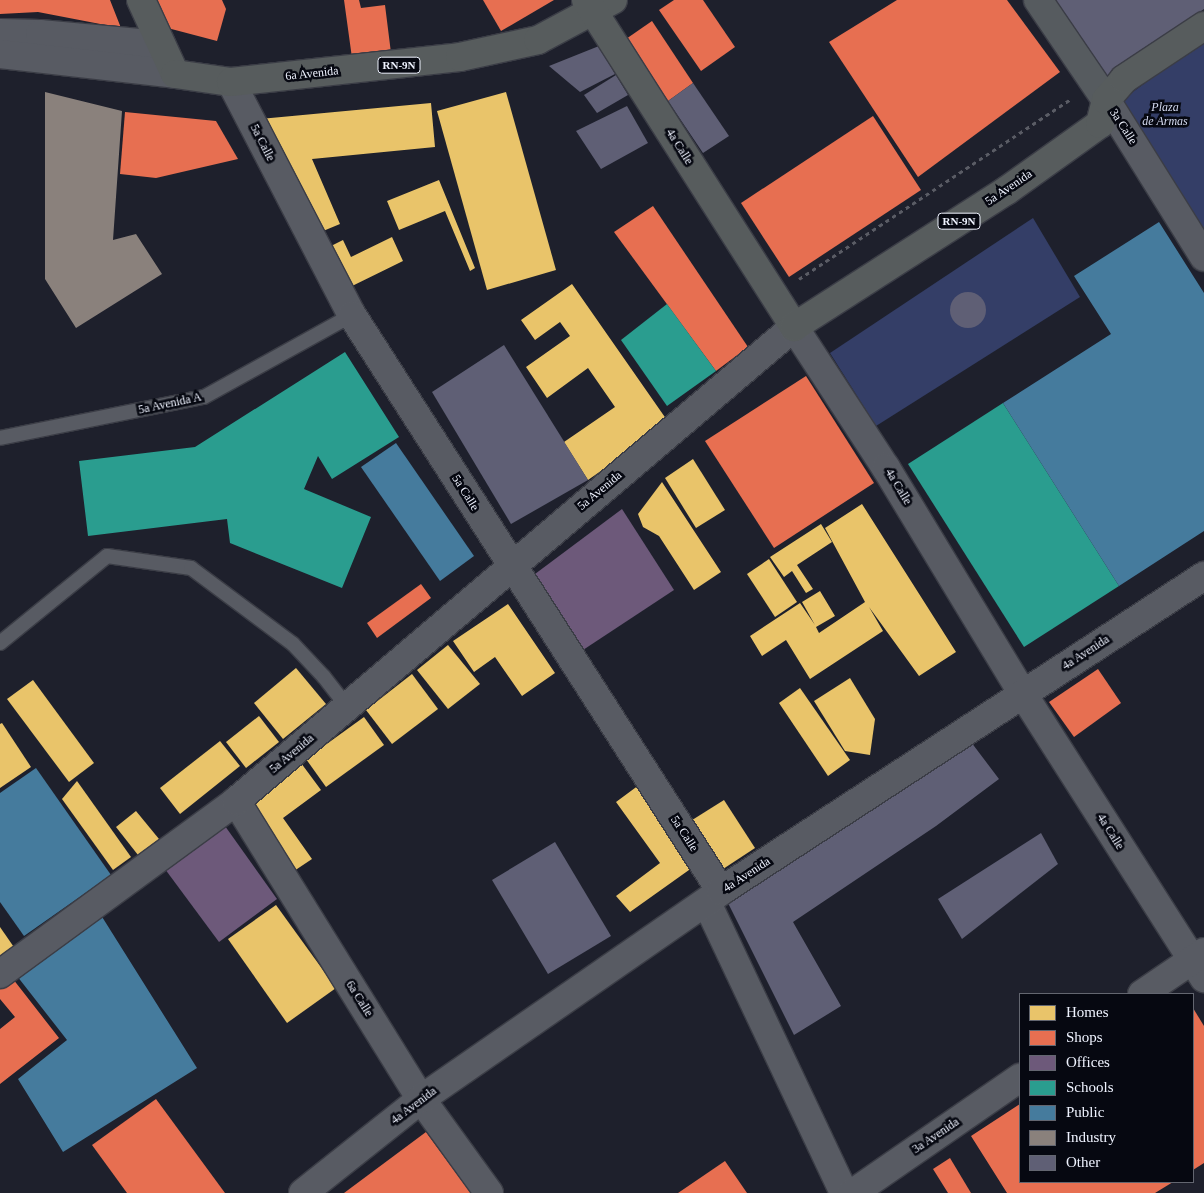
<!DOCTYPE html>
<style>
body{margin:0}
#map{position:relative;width:1204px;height:1193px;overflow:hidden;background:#1e202c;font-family:Georgia,serif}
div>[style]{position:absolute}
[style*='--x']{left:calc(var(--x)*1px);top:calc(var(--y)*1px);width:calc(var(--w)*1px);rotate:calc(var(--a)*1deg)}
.green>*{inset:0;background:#343e67}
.homes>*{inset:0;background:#e9c46a}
.shops>*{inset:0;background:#e76f51}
.offices>*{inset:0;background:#6d597a}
.schools>*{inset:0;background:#2a9d8f}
.public>*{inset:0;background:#457b9d}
.industry>*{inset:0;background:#8a817c}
.building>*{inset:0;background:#5f5f75}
.round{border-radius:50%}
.path>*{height:3px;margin-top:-1.5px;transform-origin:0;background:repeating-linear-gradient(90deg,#5a5c65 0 4px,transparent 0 8px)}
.roads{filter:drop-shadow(1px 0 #3b3d46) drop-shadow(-1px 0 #3b3d46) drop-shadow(0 1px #3b3d46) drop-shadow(0 -1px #3b3d46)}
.lane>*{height:14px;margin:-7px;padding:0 7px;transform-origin:7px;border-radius:7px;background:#585b63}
.street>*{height:28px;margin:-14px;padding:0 14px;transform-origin:14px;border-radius:14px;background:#585b63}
.secondary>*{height:28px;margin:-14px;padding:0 14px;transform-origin:14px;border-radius:14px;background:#565b5f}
.primary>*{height:28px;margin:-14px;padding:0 14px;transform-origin:14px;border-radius:14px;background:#575c5d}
span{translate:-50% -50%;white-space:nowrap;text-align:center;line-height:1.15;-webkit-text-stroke:5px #060811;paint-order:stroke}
.shield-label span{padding:1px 4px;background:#060811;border:1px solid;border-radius:4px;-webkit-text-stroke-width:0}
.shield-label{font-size:11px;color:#eff3ff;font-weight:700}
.street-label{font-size:12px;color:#eff3ff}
.park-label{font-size:12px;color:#d3d9ef;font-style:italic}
.legend{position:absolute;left:1019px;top:993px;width:175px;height:190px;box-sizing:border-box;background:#060811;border:1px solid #636670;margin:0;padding:6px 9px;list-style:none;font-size:15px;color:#eff3ff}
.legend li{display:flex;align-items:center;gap:10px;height:25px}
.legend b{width:25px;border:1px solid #636670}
</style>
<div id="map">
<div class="green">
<div style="clip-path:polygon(1204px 40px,1204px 251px,1115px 105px)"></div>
<div style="clip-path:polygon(1033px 218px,1080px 297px,876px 426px,830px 353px)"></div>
</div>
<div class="homes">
<div style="clip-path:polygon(506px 92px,556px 270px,487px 290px,437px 111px)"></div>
<div style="clip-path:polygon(431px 103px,435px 147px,312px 159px,340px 224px,311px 236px,260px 119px)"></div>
<div style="clip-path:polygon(439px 180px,475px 268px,470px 271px,445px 211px,399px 230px,387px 201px)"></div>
<div style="clip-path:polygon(392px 237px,403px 261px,346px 289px,327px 248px,343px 240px,351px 257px)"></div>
<div style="clip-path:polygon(572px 284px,669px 423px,588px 480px,564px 442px,615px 407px,588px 368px,547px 398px,526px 367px,570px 336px,560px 322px,535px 340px,521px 320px)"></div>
<div style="clip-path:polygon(693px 459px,725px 510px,696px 528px,665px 478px)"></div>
<div style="clip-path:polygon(662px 482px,721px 572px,694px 590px,659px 536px,643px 527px,638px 514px)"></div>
<div style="clip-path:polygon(862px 504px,956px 652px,919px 676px,869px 607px,883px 631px,810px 679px,786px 640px,762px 656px,750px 636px,800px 603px,815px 625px,802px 602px,820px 591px,835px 616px,816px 627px,819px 633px,865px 602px,825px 528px)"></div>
<div style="clip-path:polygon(821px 524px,832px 542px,797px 565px,813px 589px,806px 593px,792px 571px,784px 577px,770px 557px)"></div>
<div style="clip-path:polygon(769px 559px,797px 602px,775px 617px,747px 574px)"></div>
<div style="clip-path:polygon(508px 604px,555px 673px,522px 696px,495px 657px,474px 672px,453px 641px)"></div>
<div style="clip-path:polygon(448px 645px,480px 684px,448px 709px,417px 670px)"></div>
<div style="clip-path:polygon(296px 668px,326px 704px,283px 739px,254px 703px)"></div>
<div style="clip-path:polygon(412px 674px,438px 709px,392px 744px,366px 710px)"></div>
<div style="clip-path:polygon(850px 678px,875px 719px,870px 755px,845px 751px,814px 701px)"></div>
<div style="clip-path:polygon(33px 680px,94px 763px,69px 782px,7px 699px)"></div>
<div style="clip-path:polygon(800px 688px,850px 760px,828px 776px,779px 703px)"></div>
<div style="clip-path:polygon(259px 716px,279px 742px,246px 768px,226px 742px)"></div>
<div style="clip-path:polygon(364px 717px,384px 745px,326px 787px,306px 759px)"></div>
<div style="clip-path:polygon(2px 723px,31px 767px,0 788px,0 724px)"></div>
<div style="clip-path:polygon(220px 741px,240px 766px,180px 814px,160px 788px)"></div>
<div style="clip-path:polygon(301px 763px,321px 790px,283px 818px,312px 859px,291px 873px,243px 805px)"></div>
<div style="clip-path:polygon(77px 781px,131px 857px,113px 870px,62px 799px)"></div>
<div style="clip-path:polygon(639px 785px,696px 865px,630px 912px,616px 896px,660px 863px,616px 802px)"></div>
<div style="clip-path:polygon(724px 800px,755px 848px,720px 871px,689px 822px)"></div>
<div style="clip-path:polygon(136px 811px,159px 839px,138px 855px,116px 827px)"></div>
<div style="clip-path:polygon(276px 905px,336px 988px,287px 1023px,228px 939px)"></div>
<div style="clip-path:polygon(0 927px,18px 953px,0 965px)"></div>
</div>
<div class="shops">
<div style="clip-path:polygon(0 0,110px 0,121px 28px,38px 12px,0 14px)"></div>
<div style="clip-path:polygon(148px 0,222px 0,226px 9px,217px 41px,160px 26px)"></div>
<div style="clip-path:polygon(344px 0,359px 0,361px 8px,385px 5px,391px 53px,352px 58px)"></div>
<div style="clip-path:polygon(483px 0,554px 0,501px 31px)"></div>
<div style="clip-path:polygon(674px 0,703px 0,735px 47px,701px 71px,659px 10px)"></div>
<div style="clip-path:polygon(897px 0,1007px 0,1060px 72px,918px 177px,829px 42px)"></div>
<div style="clip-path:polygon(652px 21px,693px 83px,668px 101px,626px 39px)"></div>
<div style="clip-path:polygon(125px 112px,216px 121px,238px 159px,156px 178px,120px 174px)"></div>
<div style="clip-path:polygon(873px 116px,921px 190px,789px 277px,741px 203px)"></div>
<div style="clip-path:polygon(653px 206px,748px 347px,716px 371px,614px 232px)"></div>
<div style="clip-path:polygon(806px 376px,874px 483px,774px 548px,705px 441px)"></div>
<div style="clip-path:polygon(421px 584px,431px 598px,377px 638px,367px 623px)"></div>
<div style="clip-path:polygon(1098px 669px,1121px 703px,1074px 737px,1049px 702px)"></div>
<div style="clip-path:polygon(13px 979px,59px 1038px,0 1084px,0 1029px,15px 1017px,0 999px,0 989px)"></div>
<div style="clip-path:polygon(1193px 1008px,1204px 1026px,1204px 1163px,1193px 1170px)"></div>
<div style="clip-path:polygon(156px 1099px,225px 1193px,127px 1193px,92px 1145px)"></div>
<div style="clip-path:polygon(1020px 1104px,1020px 1182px,1173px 1182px,1155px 1193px,1007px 1193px,971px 1136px)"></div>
<div style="clip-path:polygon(426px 1132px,471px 1193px,344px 1193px)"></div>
<div style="clip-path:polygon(950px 1158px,971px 1193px,948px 1193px,933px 1169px)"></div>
<div style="clip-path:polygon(725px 1161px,747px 1193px,678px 1193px)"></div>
</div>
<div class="offices">
<div style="clip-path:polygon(622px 509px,674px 590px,583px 650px,535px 574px)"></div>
<div style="clip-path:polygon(220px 819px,277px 899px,219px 942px,162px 865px)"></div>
</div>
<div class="schools">
<div style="clip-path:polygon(667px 304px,716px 371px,667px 406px,621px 340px)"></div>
<div style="clip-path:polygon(345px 352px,399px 437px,332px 479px,318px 456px,304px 489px,371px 517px,342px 588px,230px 543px,227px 519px,88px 536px,79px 461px,195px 447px)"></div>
<div style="clip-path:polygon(1003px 403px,1119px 586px,1024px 647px,908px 464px)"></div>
</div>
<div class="public">
<div style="clip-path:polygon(1159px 222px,1204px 293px,1204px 531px,1119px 586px,1003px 403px,1111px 334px,1074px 276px)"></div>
<div style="clip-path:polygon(396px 443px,474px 556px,440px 581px,361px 467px)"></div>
<div style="clip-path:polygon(36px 768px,111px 875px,24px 936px,0 902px,0 793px)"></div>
<div style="clip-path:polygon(99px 912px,197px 1068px,63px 1152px,18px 1079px,67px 1040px,17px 976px)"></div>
</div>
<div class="industry">
<div style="clip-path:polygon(45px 92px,122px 111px,113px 240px,136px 234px,162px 274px,76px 328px,45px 279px)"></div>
</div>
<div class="building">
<div style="clip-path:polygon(1053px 0,1204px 0,1204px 9px,1107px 77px)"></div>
<div style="clip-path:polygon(599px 46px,615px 74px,580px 92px,549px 66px)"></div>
<div style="clip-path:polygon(616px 75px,628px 95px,597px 113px,584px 95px)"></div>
<div style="clip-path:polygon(693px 83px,729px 136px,703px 153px,668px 101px)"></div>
<div style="clip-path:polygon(627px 106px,648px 143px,601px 169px,576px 131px)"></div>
<div class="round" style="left:950px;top:292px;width:36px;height:36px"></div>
<div style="clip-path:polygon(504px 345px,588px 480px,511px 524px,432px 392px)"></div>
<div style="clip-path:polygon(968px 738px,999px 779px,936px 826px,793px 922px,841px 1006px,794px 1035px,727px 901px)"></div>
<div style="clip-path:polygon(1041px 833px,1058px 864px,962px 939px,938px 899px)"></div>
<div style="clip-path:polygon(555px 842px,611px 936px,548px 974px,492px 880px)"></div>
</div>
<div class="path">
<div style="--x:799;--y:279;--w:326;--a:-33.5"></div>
</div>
<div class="roads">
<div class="lane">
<div style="--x:0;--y:438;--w:208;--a:-11.4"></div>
<div style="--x:204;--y:397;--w:169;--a:-29"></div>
<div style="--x:0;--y:643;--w:138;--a:-39.1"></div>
<div style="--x:107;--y:556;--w:85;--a:8.1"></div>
<div style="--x:191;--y:568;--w:127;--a:36.7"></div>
<div style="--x:293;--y:644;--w:45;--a:46.8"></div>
<div style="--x:324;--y:677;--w:39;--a:52"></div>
</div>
<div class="street">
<div style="--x:0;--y:33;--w:40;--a:1.4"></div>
<div style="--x:40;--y:34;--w:122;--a:5.2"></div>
<div style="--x:0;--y:54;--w:176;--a:6.5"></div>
<div style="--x:231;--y:82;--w:263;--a:62.6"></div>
<div style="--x:352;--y:315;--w:684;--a:57.36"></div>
<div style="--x:1106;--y:100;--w:185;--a:58"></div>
<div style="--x:236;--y:801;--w:351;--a:58.2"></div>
<div style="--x:421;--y:1099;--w:116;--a:54.1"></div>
<div style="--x:707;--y:903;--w:321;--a:64.7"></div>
<div style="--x:0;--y:974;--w:293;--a:-36.2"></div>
<div style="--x:236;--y:801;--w:732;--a:-40.35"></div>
<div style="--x:794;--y:327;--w:168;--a:56.9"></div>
<div style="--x:886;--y:468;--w:264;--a:58.8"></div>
<div style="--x:1023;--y:694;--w:337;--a:57.5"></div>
<div style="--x:1142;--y:994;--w:75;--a:-34.1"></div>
<div style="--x:303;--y:1193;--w:151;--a:-38.5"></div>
<div style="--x:421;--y:1099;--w:365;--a:-34.7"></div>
<div style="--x:721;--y:891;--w:577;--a:-33.11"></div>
<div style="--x:853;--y:1193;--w:203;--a:-34.6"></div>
</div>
<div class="secondary">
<div style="--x:1038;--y:0;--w:121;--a:55.8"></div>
</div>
<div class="primary">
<div style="--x:141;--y:0;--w:81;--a:65.3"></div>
<div style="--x:175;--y:74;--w:57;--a:8.1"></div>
<div style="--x:231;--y:82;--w:230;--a:-6.2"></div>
<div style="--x:460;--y:57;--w:80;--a:-12.3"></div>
<div style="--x:538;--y:40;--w:85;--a:-28.1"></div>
<div style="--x:586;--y:0;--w:388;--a:57.5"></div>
<div style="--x:794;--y:327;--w:252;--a:-32.7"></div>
<div style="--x:1006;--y:191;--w:115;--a:-35.5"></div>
<div style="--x:1100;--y:124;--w:25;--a:-76"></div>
<div style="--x:1106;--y:100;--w:28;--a:-49"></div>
<div style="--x:1124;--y:79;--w:96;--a:-33.5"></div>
</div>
</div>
<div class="shield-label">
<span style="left:399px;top:65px">RN-9N</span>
<span style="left:959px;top:221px">RN-9N</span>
</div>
<div class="street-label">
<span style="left:312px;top:74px;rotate:-6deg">6a Avenida</span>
<span style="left:1123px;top:127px;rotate:57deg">3a Calle</span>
<span style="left:262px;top:143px;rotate:63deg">5a Calle</span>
<span style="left:679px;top:147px;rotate:58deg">4a Calle</span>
<span style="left:1009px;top:188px;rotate:-34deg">5a Avenida</span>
<span style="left:170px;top:404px;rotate:-12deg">5a Avenida A</span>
<span style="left:898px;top:487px;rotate:59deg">4a Calle</span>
<span style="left:600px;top:491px;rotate:-40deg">5a Avenida</span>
<span style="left:465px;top:493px;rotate:58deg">5a Calle</span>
<span style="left:1086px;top:653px;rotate:-33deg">4a Avenida</span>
<span style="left:292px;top:754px;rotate:-40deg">5a Avenida</span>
<span style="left:1110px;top:832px;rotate:58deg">4a Calle</span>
<span style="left:684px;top:834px;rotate:57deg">5a Calle</span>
<span style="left:747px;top:875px;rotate:-33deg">4a Avenida</span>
<span style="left:359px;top:999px;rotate:58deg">6a Calle</span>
<span style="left:414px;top:1106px;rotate:-37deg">4a Avenida</span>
<span style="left:936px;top:1136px;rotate:-34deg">3a Avenida</span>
</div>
<div class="park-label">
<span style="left:1165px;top:115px">Plaza<br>de Armas</span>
</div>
<ul class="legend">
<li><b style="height:14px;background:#e9c46a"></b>Homes</li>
<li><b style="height:14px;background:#e76f51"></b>Shops</li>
<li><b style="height:14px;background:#6d597a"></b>Offices</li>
<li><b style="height:14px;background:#2a9d8f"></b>Schools</li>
<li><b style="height:14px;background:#457b9d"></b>Public</li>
<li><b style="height:14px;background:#8a817c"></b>Industry</li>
<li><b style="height:14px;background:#5f5f75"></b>Other</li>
</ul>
</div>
